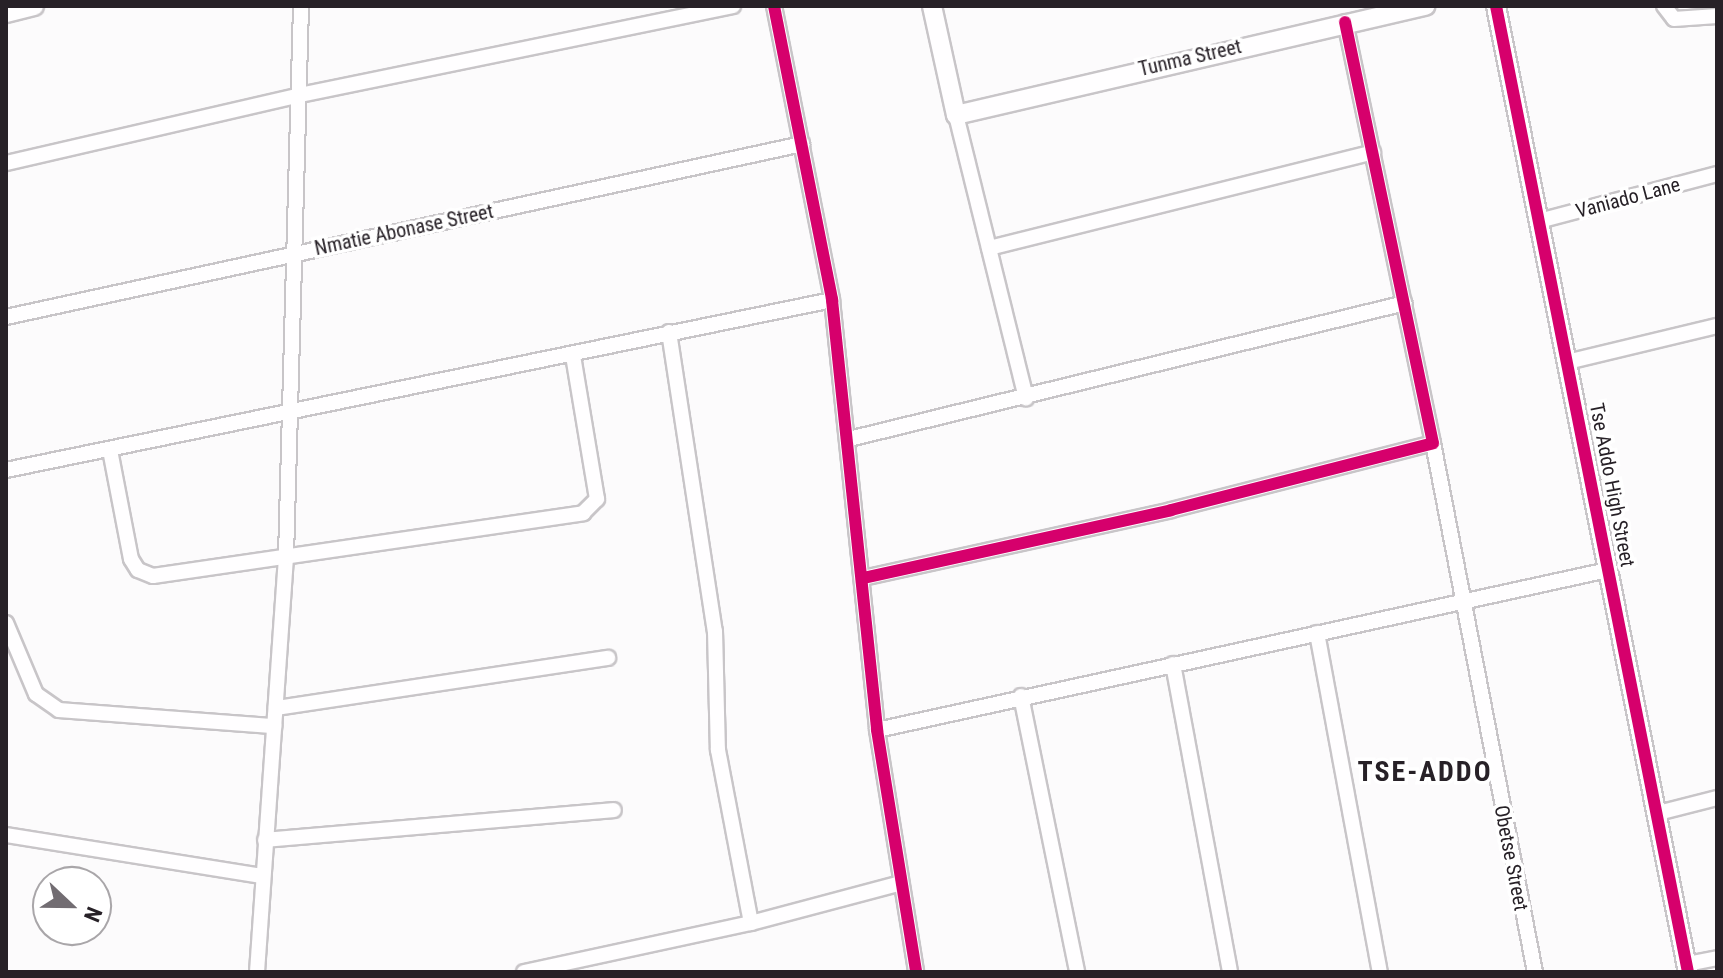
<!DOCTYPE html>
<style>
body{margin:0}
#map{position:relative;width:1723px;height:978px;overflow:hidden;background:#fcfbfc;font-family:"Roboto Condensed",sans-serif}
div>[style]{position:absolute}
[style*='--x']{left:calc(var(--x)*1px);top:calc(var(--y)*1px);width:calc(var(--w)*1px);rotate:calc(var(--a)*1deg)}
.roads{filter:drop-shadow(2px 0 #c8c5c8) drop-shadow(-2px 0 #c8c5c8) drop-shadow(0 2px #c8c5c8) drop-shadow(0 -2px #c8c5c8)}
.minor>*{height:14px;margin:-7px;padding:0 7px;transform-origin:7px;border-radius:7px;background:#fffeff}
.tertiary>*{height:18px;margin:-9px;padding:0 9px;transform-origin:9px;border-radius:9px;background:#fffeff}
.cycleway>*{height:12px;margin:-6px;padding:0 6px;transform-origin:6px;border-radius:6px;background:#d6006c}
span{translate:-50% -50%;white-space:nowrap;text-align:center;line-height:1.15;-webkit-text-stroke:7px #fff;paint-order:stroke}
.street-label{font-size:20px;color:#272127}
.district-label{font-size:28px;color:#272127;font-weight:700;letter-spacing:2px}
.frame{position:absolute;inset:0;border:8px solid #272127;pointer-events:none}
.north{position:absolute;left:32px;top:866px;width:80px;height:80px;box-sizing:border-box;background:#fff;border:2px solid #a9a6a9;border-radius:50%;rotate:112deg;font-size:22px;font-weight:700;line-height:32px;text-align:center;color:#272127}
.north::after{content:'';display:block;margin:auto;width:28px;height:36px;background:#726d72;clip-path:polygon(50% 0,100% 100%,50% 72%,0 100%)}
</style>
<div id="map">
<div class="roads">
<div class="minor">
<div style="--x:774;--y:6;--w:300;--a:78.8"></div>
<div style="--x:832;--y:300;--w:432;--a:84"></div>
<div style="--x:877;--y:730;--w:245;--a:80.8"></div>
<div style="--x:1664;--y:6;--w:16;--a:52"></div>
<div style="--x:1674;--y:19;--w:43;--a:-4"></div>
<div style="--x:956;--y:115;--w:292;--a:76.1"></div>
<div style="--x:6;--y:163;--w:302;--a:-13"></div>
<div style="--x:300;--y:95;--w:442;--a:-11.6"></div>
<div style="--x:1539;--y:221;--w:184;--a:-14.8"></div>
<div style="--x:989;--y:248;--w:396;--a:-14"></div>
<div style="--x:6;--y:317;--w:815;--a:-12.26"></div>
<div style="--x:669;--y:332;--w:303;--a:81.3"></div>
<div style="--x:715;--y:631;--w:119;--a:88.6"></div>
<div style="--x:718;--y:750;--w:176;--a:79.2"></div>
<div style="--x:1567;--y:362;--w:154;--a:-13.5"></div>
<div style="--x:849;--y:439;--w:572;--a:-13.74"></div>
<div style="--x:1433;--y:443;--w:539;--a:79.09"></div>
<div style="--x:110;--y:450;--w:111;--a:79.1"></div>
<div style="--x:131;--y:559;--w:13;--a:58"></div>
<div style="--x:138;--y:570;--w:16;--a:22"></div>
<div style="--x:153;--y:576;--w:435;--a:-8.3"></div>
<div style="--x:583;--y:513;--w:20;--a:-45"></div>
<div style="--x:597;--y:499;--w:145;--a:-99.5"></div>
<div style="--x:6;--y:470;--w:843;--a:-11.63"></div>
<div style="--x:863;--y:578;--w:315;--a:-12.4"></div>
<div style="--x:1171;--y:510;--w:270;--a:-14.3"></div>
<div style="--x:1433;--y:443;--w:430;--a:-101.8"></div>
<div style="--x:6;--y:623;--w:77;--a:67.1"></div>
<div style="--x:36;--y:694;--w:28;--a:35"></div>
<div style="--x:59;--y:710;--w:216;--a:4.3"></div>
<div style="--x:1317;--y:633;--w:345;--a:79.5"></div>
<div style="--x:1173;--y:664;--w:313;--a:79.5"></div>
<div style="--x:1021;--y:696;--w:282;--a:78.5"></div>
<div style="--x:276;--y:708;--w:336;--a:-8.6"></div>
<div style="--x:877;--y:730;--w:748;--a:-12.35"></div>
<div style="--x:1658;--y:813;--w:61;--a:-14.3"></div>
<div style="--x:6;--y:835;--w:260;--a:9.1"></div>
<div style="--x:265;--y:840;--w:350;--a:-4.9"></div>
<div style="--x:1687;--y:964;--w:31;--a:-11"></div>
<div style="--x:257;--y:972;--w:416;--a:-86"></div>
<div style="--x:286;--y:557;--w:551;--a:-88.44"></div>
<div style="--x:524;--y:972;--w:232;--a:-12.2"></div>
<div style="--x:751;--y:923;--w:152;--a:-14.9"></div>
</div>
<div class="tertiary">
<div style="--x:932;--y:6;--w:112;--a:77.6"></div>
<div style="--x:956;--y:115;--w:482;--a:-13.1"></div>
<div style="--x:1496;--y:6;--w:985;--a:78.76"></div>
<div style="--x:6;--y:13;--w:29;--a:-14"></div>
</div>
</div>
<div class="cycleway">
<div style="--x:774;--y:6;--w:300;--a:78.8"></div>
<div style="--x:832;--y:300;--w:432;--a:84"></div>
<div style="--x:877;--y:730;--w:245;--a:80.8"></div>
<div style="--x:1496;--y:6;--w:985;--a:78.76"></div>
<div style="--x:863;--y:578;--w:315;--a:-12.4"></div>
<div style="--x:1171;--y:510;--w:270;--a:-14.3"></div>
<div style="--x:1433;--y:443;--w:430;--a:-101.8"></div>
</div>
<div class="street-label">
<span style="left:1190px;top:58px;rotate:-13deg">Tunma Street</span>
<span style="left:1628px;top:198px;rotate:-15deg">Vaniado Lane</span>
<span style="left:404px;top:230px;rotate:-12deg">Nmatie Abonase Street</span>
<span style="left:1612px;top:485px;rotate:79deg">Tse Addo High Street</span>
<span style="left:1511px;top:858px;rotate:79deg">Obetse Street</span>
</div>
<div class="district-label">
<span style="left:1425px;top:772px">TSE-ADDO</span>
</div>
<div class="frame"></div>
<div class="north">N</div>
</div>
